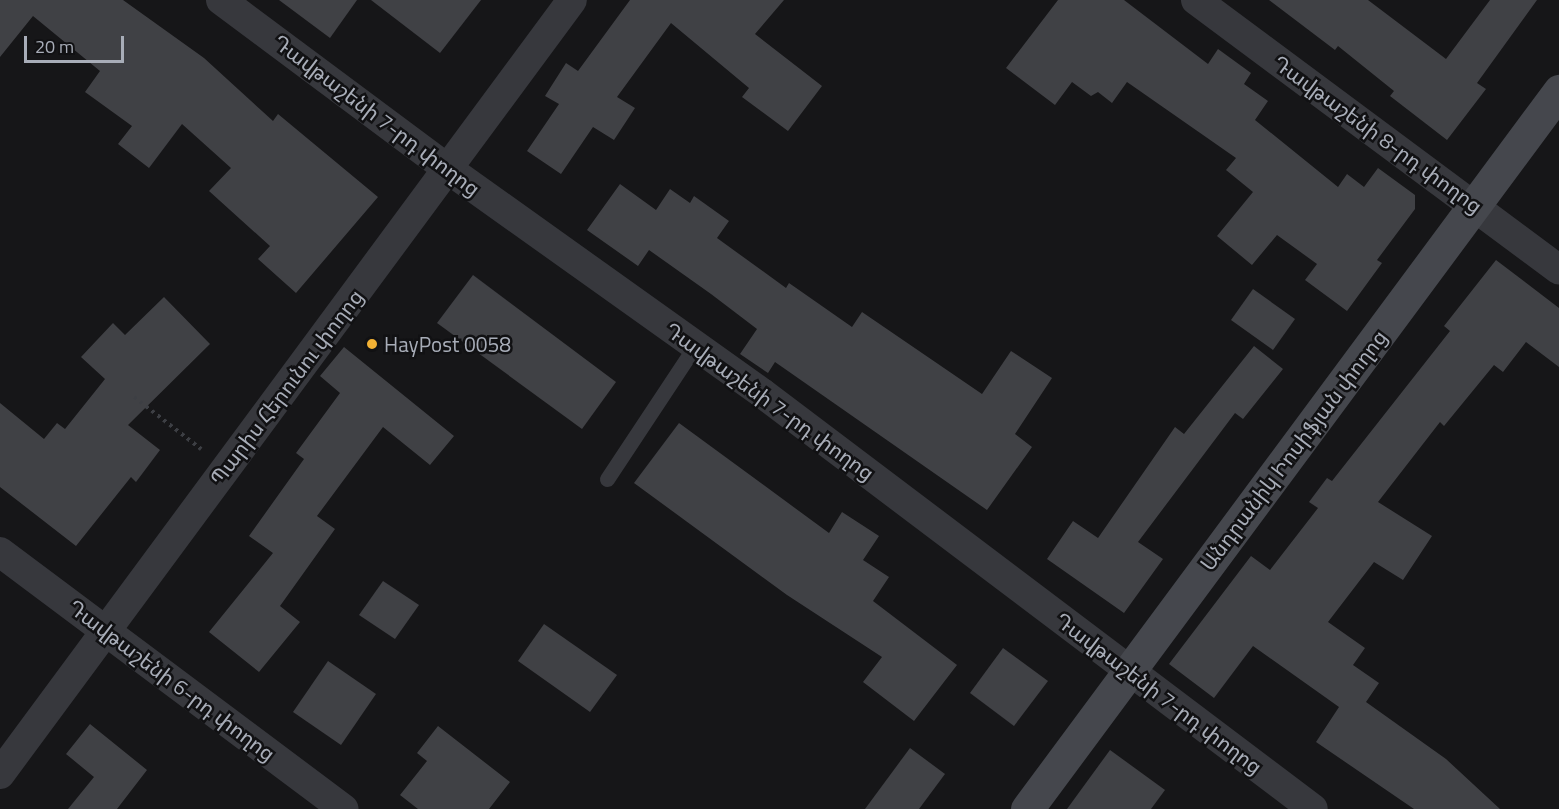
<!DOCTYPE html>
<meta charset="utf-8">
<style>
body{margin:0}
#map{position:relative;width:1559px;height:809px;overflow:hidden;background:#161618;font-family:"Titillium Web","Noto Sans Armenian",sans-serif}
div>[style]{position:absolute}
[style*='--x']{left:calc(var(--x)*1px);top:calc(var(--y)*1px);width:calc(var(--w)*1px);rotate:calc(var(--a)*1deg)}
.building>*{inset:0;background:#404145}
.path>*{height:4px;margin-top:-2px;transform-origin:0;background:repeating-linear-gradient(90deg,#3d3f44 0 3px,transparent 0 7.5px)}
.lane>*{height:15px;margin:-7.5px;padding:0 7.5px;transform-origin:7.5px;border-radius:7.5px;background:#37383d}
.street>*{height:30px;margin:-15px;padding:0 15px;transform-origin:15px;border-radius:15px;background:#37383d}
.secondary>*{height:33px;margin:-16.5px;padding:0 16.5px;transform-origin:16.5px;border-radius:16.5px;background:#45474d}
.dots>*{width:16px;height:16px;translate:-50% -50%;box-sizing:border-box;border:3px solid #111113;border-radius:50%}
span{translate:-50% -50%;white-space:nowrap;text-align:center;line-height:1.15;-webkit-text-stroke:5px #111113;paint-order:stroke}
.street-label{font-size:21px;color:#a8adb8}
.poi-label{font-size:21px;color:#a8adb8}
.left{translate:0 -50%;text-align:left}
.scale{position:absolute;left:24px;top:36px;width:100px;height:27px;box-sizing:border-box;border:3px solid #a8adb8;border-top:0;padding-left:8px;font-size:18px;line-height:21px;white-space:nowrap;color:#a8adb8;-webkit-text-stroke:4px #111113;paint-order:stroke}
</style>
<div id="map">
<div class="building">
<div style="clip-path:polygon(0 0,123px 0,204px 58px,273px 121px,278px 114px,378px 197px,296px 293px,258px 259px,270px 246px,209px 191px,231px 168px,182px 124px,149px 168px,118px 144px,132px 126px,85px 92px,100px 71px,33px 16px,0 57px)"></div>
<div style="clip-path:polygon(279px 0,357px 0,330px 38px)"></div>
<div style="clip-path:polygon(371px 0,481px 0,440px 53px)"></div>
<div style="clip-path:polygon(630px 0,784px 0,755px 34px,822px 86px,788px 131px,742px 97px,749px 88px,671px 23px,617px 97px,635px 108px,614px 140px,593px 127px,561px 174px,527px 151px,559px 104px,545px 96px,566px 63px,578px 71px)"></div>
<div style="clip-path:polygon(1058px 0,1124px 0,1208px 64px,1218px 49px,1251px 73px,1244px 84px,1268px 101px,1255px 120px,1338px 187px,1347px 174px,1364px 187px,1378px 168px,1415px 195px,1415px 209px,1377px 260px,1382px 263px,1347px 311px,1305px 280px,1317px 264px,1277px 235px,1252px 265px,1217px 236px,1253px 192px,1226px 170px,1236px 158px,1127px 82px,1112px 103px,1098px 92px,1091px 96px,1072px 82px,1055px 105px,1006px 68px)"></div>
<div style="clip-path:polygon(1269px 0,1368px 0,1446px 59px,1490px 0,1537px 0,1477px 83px,1486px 89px,1447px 140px,1390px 96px,1394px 91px,1338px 46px,1335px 50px)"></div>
<div style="clip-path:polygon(620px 184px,656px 210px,670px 189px,690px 203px,694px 196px,729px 221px,717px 238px,786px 288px,789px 283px,852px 327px,862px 312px,982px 394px,1011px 351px,1052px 378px,1015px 434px,1032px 447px,987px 510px,775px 362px,768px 373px,740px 354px,757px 329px,711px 294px,649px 250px,638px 266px,587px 230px)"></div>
<div style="clip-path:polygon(1496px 260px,1559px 308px,1559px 367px,1526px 342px,1503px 372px,1494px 365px,1444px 426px,1440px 422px,1378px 502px,1432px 536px,1403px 580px,1374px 562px,1328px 622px,1365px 648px,1353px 665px,1379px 683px,1366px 702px,1446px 759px,1500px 809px,1414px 809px,1316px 742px,1339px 707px,1253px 646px,1214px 698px,1169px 664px,1251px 556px,1270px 570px,1318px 508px,1309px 502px,1327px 478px,1332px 481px,1450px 331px,1444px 326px)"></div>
<div style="clip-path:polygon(473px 275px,616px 382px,582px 429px,437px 323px)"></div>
<div style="clip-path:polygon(1253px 289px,1295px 319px,1273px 350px,1231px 320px)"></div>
<div style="clip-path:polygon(164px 297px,210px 344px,128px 425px,160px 450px,136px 482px,131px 477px,76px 546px,0 487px,0 403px,44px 439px,57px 423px,65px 429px,105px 379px,81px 357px,113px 323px,125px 335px)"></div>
<div style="clip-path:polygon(1254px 346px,1283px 369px,1243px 419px,1235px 413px,1138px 542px,1163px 559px,1124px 613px,1047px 559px,1073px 521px,1098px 538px,1175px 427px,1184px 434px)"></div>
<div style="clip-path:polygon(344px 347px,454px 436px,430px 465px,383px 427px,317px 516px,335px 529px,280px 606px,300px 622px,259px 672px,209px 632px,273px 553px,249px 536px,304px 459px,296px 453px,340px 393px,320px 376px)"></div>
<div style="clip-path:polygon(679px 423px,829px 533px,842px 512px,879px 536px,863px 560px,889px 577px,873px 601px,957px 665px,914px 721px,863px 682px,882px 657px,787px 595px,634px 483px)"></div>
<div style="clip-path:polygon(383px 581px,419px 605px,395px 639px,359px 615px)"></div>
<div style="clip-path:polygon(544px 624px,617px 675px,590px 712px,518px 661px)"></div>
<div style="clip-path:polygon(1003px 648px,1048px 681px,1014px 726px,970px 693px)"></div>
<div style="clip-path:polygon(328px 661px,376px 694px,341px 745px,293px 712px)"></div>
<div style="clip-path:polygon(90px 724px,147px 770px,117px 809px,68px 809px,94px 777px,66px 754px)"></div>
<div style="clip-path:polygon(438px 726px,510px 782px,489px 809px,418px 809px,400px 795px,427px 761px,417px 753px)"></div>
<div style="clip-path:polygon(910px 748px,945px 774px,919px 809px,865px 809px)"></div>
<div style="clip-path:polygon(1110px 750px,1165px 790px,1151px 809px,1067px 809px)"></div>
</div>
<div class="path">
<div style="--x:134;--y:397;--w:85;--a:37.8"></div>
</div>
<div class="lane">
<div style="--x:607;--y:479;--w:159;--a:-56.5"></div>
</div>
<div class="street">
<div style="--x:221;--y:0;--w:283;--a:36.7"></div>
<div style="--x:448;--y:169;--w:386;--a:35.5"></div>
<div style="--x:762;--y:393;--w:690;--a:37.05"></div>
<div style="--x:1196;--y:0;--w:452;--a:36.6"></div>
<div style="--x:0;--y:552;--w:429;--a:36.8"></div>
<div style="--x:0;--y:774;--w:962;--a:-53.53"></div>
</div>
<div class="secondary">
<div style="--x:1027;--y:809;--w:894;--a:-53.46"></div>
</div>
<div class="dots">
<div style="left:372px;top:344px;background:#f2b134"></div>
</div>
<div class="street-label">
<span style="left:377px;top:115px;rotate:37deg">Դավթաշենի 7-րդ փողոց</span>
<span style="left:1378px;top:134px;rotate:36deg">Դավթաշենի 8-րդ փողոց</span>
<span style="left:286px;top:387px;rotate:-53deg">Պարիս Հերունու փողոց</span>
<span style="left:770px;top:401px;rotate:36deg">Դավթաշենի 7-րդ փողոց</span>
<span style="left:1293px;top:450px;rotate:-53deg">Անդրանիկ Իոսիֆյան փողոց</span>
<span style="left:172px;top:680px;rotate:37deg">Դավթաշենի 6-րդ փողոց</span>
<span style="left:1159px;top:693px;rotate:37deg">Դավթաշենի 7-րդ փողոց</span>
</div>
<div class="poi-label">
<span class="left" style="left:384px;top:344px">HayPost 0058</span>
</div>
<div class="scale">20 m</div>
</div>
